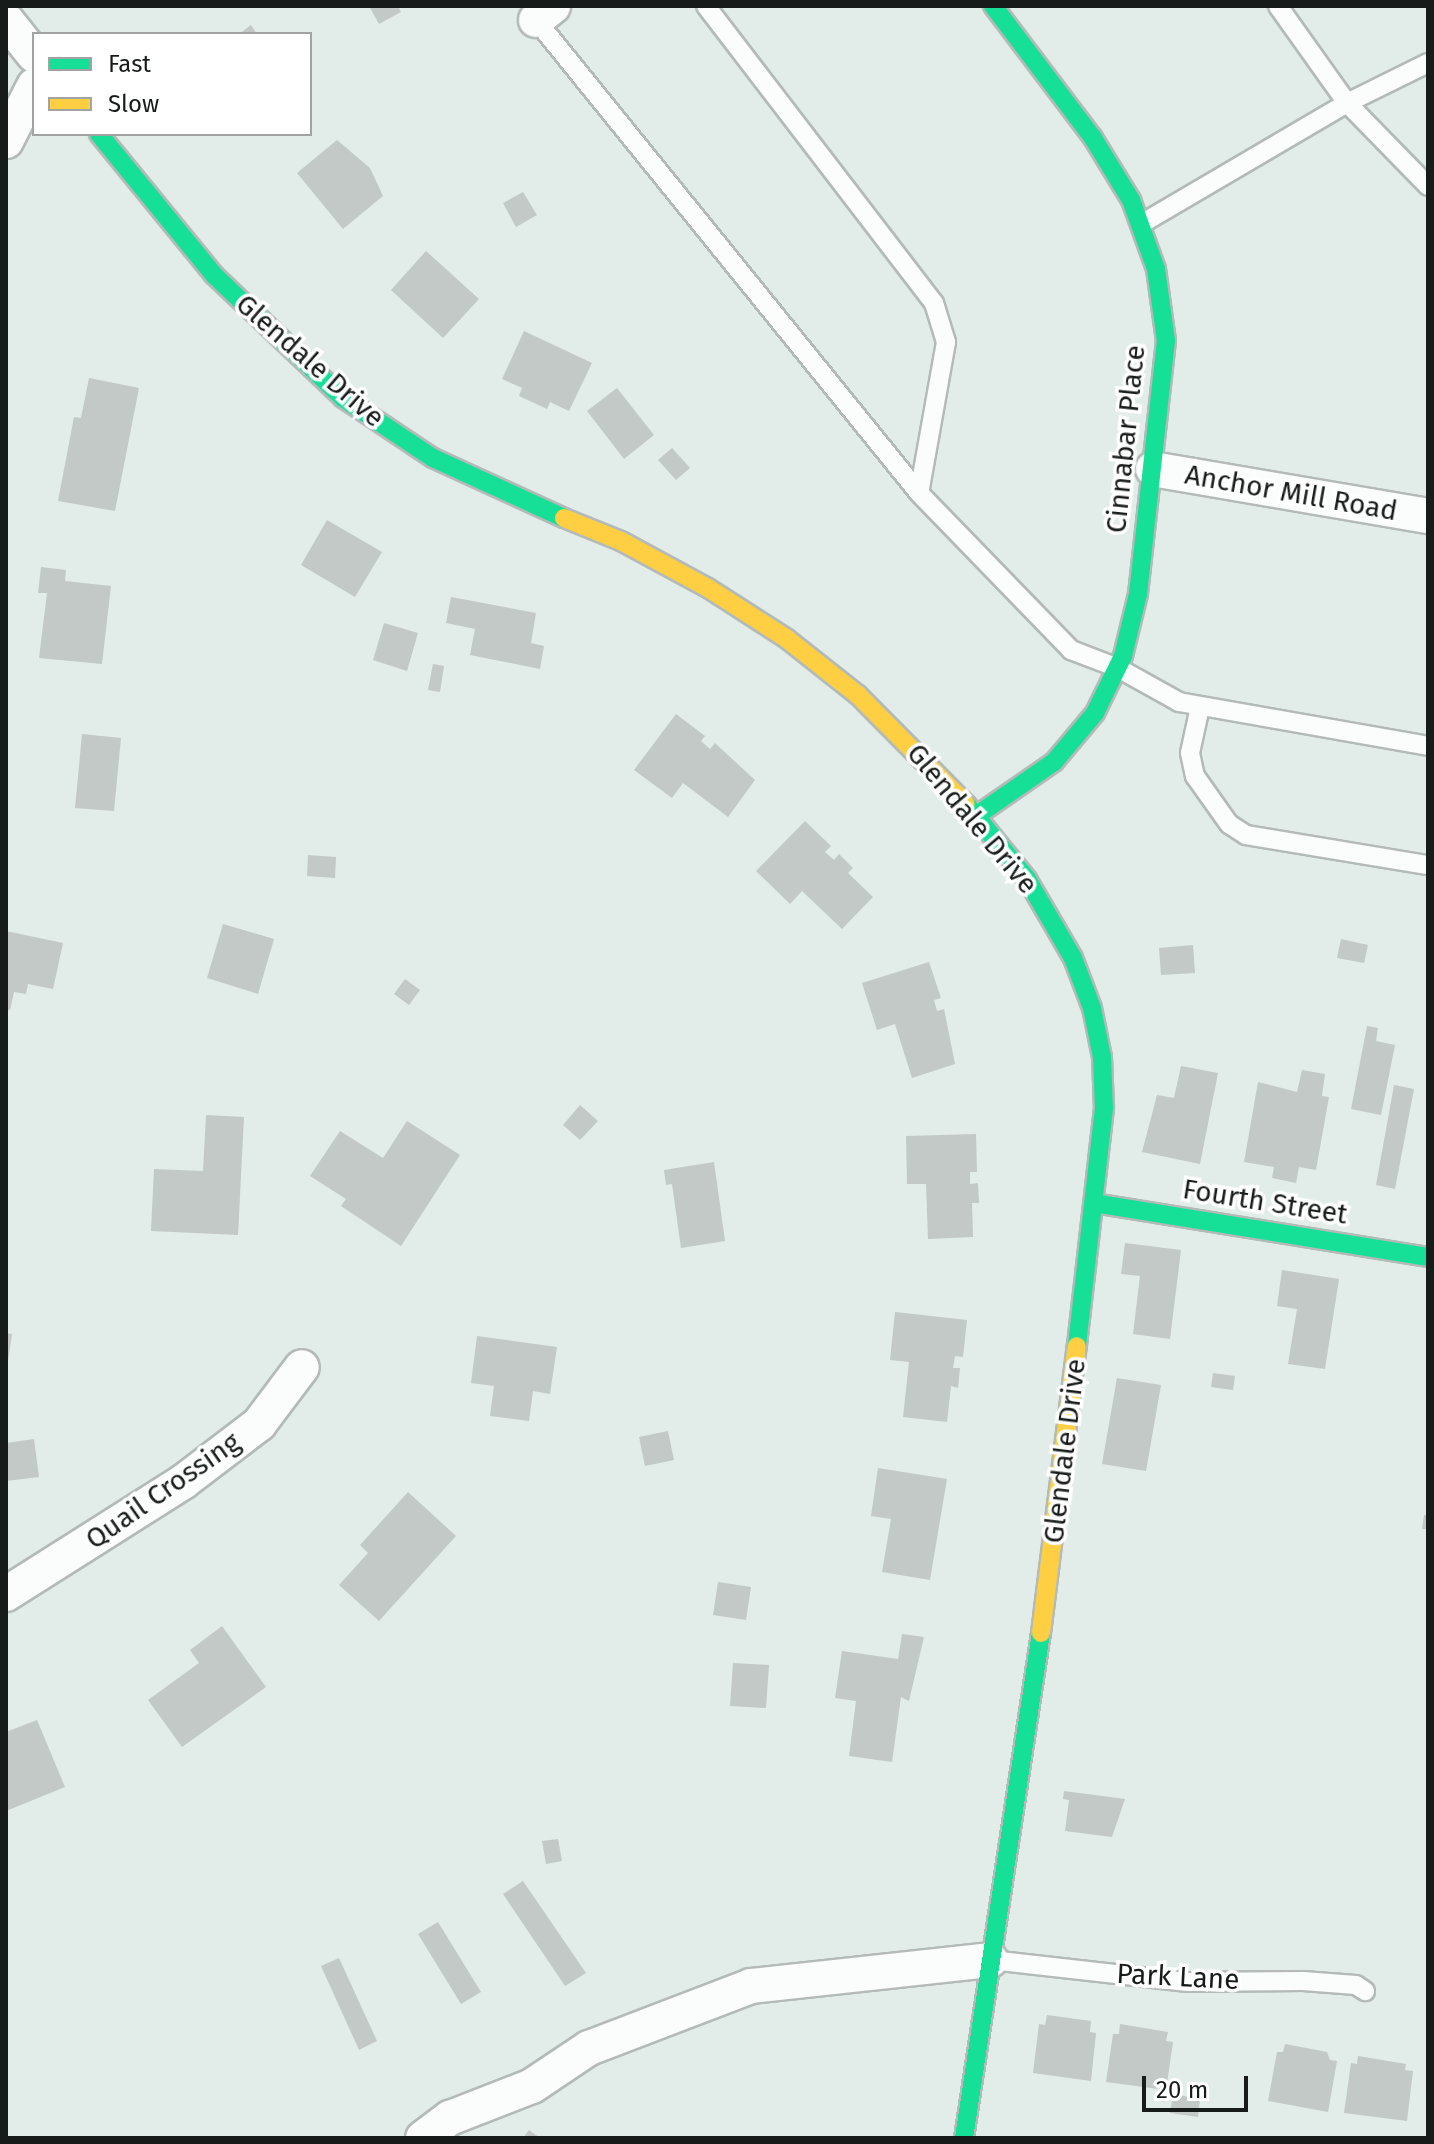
<!DOCTYPE html>
<style>
body{margin:0}
#map{position:relative;width:1434px;height:2144px;overflow:hidden;background:#e2ece9;font-family:"Fira Sans",sans-serif}
div>[style]{position:absolute}
[style*='--x']{left:calc(var(--x)*1px);top:calc(var(--y)*1px);width:calc(var(--w)*1px);rotate:calc(var(--a)*1deg)}
.building>*{inset:0;background:#c2c9c7}
.roads{filter:drop-shadow(2px 0 #b3bab8) drop-shadow(-2px 0 #b3bab8) drop-shadow(0 2px #b3bab8) drop-shadow(0 -2px #b3bab8)}
.lane>*{height:18px;margin:-9px;padding:0 9px;transform-origin:9px;border-radius:9px;background:#fbfcfc}
.street>*{height:34px;margin:-17px;padding:0 17px;transform-origin:17px;border-radius:17px;background:#fbfcfc}
.fast>*{height:18px;margin:-9px;padding:0 9px;transform-origin:9px;border-radius:9px;background:#16e098}
.slow>*{height:18px;margin:-9px;padding:0 9px;transform-origin:9px;border-radius:9px;background:#ffcf43}
span{translate:-50% -50%;white-space:nowrap;text-align:center;line-height:1.15;-webkit-text-stroke:7px #fff;paint-order:stroke}
.street-label{font-size:28px;color:#171c1b}
.frame{position:absolute;inset:0;border:8px solid #171c1b;pointer-events:none}
.legend{position:absolute;left:32px;top:32px;width:280px;height:104px;box-sizing:border-box;background:#fff;border:2px solid #a2a4a4;margin:0;padding:10px 14px;list-style:none;font-size:24px;color:#171c1b}
.legend li{display:flex;align-items:center;gap:16px;height:40px}
.legend b{width:40px;border:2px solid #a2a4a4}
.scale{position:absolute;left:1142px;top:2076px;width:106px;height:36px;box-sizing:border-box;border:4px solid #171c1b;border-top:0;padding-left:10px;font-size:24px;line-height:28px;white-space:nowrap;color:#171c1b;-webkit-text-stroke:6px #fff;paint-order:stroke}
</style>
<div id="map">
<div class="building">
<div style="clip-path:polygon(369px 6px,398px 6px,401px 12px,379px 24px)"></div>
<div style="clip-path:polygon(251px 25px,257px 34px,239px 34px)"></div>
<div style="clip-path:polygon(337px 140px,370px 168px,383px 196px,343px 229px,297px 173px)"></div>
<div style="clip-path:polygon(523px 192px,537px 215px,516px 227px,503px 203px)"></div>
<div style="clip-path:polygon(426px 251px,479px 299px,443px 338px,391px 290px)"></div>
<div style="clip-path:polygon(524px 331px,592px 363px,569px 411px,550px 402px,547px 409px,519px 396px,522px 388px,502px 379px)"></div>
<div style="clip-path:polygon(89px 378px,139px 388px,115px 511px,58px 501px,74px 417px,81px 418px)"></div>
<div style="clip-path:polygon(617px 388px,654px 435px,624px 459px,587px 411px)"></div>
<div style="clip-path:polygon(672px 448px,690px 468px,676px 480px,658px 460px)"></div>
<div style="clip-path:polygon(327px 520px,382px 552px,355px 597px,301px 565px)"></div>
<div style="clip-path:polygon(41px 567px,66px 570px,65px 581px,111px 586px,102px 664px,39px 658px,47px 593px,38px 593px)"></div>
<div style="clip-path:polygon(451px 597px,536px 613px,531px 643px,544px 646px,540px 669px,470px 655px,475px 629px,446px 623px)"></div>
<div style="clip-path:polygon(384px 623px,418px 633px,407px 671px,373px 660px)"></div>
<div style="clip-path:polygon(433px 664px,444px 666px,440px 692px,428px 690px)"></div>
<div style="clip-path:polygon(676px 714px,705px 736px,701px 741px,710px 749px,715px 743px,755px 780px,728px 817px,683px 783px,672px 798px,634px 770px)"></div>
<div style="clip-path:polygon(82px 734px,121px 738px,114px 811px,75px 808px)"></div>
<div style="clip-path:polygon(805px 821px,831px 846px,825px 852px,834px 860px,839px 854px,853px 868px,848px 873px,873px 897px,842px 929px,802px 891px,790px 904px,756px 871px)"></div>
<div style="clip-path:polygon(308px 855px,336px 857px,335px 878px,307px 876px)"></div>
<div style="clip-path:polygon(223px 924px,274px 939px,258px 994px,207px 978px)"></div>
<div style="clip-path:polygon(6px 931px,63px 943px,53px 989px,28px 984px,26px 994px,14px 992px,10px 1010px,6px 1009px)"></div>
<div style="clip-path:polygon(1341px 939px,1368px 945px,1364px 963px,1337px 958px)"></div>
<div style="clip-path:polygon(1193px 945px,1195px 973px,1161px 975px,1159px 948px)"></div>
<div style="clip-path:polygon(929px 962px,941px 998px,934px 1000px,937px 1011px,944px 1009px,955px 1064px,912px 1078px,895px 1024px,877px 1030px,862px 983px)"></div>
<div style="clip-path:polygon(405px 979px,420px 990px,409px 1005px,394px 994px)"></div>
<div style="clip-path:polygon(1367px 1026px,1378px 1028px,1376px 1041px,1395px 1045px,1381px 1115px,1351px 1109px)"></div>
<div style="clip-path:polygon(1181px 1066px,1218px 1073px,1200px 1164px,1142px 1152px,1157px 1095px,1174px 1098px)"></div>
<div style="clip-path:polygon(1302px 1070px,1325px 1074px,1322px 1096px,1329px 1097px,1316px 1170px,1299px 1167px,1296px 1183px,1272px 1178px,1274px 1167px,1244px 1162px,1258px 1082px,1297px 1092px)"></div>
<div style="clip-path:polygon(1394px 1085px,1414px 1089px,1395px 1189px,1376px 1185px)"></div>
<div style="clip-path:polygon(580px 1105px,598px 1121px,580px 1140px,563px 1125px)"></div>
<div style="clip-path:polygon(206px 1115px,244px 1117px,238px 1235px,151px 1231px,154px 1169px,203px 1171px)"></div>
<div style="clip-path:polygon(407px 1121px,460px 1155px,401px 1246px,341px 1206px,346px 1199px,310px 1176px,340px 1131px,383px 1158px)"></div>
<div style="clip-path:polygon(976px 1134px,977px 1172px,970px 1172px,970px 1184px,978px 1183px,979px 1203px,972px 1203px,973px 1237px,928px 1239px,926px 1184px,907px 1184px,906px 1136px)"></div>
<div style="clip-path:polygon(714px 1162px,725px 1241px,681px 1248px,672px 1184px,666px 1185px,664px 1170px)"></div>
<div style="clip-path:polygon(1125px 1243px,1181px 1250px,1170px 1339px,1133px 1334px,1140px 1276px,1121px 1274px)"></div>
<div style="clip-path:polygon(1282px 1270px,1339px 1279px,1325px 1369px,1288px 1364px,1297px 1309px,1277px 1306px)"></div>
<div style="clip-path:polygon(895px 1312px,967px 1320px,963px 1357px,955px 1356px,953px 1368px,960px 1368px,958px 1388px,951px 1386px,947px 1422px,903px 1417px,909px 1362px,890px 1360px)"></div>
<div style="clip-path:polygon(6px 1333px,12px 1334px,8px 1361px,6px 1361px)"></div>
<div style="clip-path:polygon(477px 1336px,557px 1347px,550px 1394px,533px 1391px,529px 1421px,490px 1416px,494px 1386px,471px 1383px)"></div>
<div style="clip-path:polygon(1213px 1373px,1235px 1376px,1233px 1390px,1211px 1387px)"></div>
<div style="clip-path:polygon(1117px 1378px,1161px 1385px,1146px 1471px,1102px 1464px)"></div>
<div style="clip-path:polygon(668px 1431px,674px 1460px,645px 1466px,639px 1437px)"></div>
<div style="clip-path:polygon(34px 1439px,39px 1477px,6px 1481px,6px 1443px)"></div>
<div style="clip-path:polygon(878px 1468px,947px 1479px,930px 1580px,882px 1572px,891px 1519px,871px 1516px)"></div>
<div style="clip-path:polygon(408px 1492px,456px 1536px,379px 1621px,339px 1585px,368px 1553px,360px 1545px)"></div>
<div style="clip-path:polygon(1424px 1515px,1428px 1515px,1428px 1529px,1422px 1529px)"></div>
<div style="clip-path:polygon(718px 1582px,751px 1587px,746px 1620px,713px 1615px)"></div>
<div style="clip-path:polygon(222px 1626px,266px 1687px,182px 1747px,148px 1700px,199px 1663px,190px 1650px)"></div>
<div style="clip-path:polygon(902px 1634px,924px 1637px,909px 1701px,901px 1697px,892px 1762px,849px 1756px,856px 1701px,835px 1698px,842px 1651px,898px 1659px)"></div>
<div style="clip-path:polygon(733px 1663px,769px 1665px,766px 1708px,730px 1706px)"></div>
<div style="clip-path:polygon(37px 1720px,65px 1787px,6px 1811px,6px 1732px)"></div>
<div style="clip-path:polygon(1064px 1791px,1125px 1799px,1112px 1837px,1065px 1831px,1069px 1800px,1063px 1799px)"></div>
<div style="clip-path:polygon(558px 1839px,562px 1861px,546px 1864px,542px 1841px)"></div>
<div style="clip-path:polygon(523px 1881px,586px 1973px,565px 1986px,503px 1894px)"></div>
<div style="clip-path:polygon(438px 1922px,481px 1992px,461px 2004px,418px 1934px)"></div>
<div style="clip-path:polygon(339px 1958px,377px 2041px,359px 2050px,321px 1966px)"></div>
<div style="clip-path:polygon(1047px 2015px,1091px 2021px,1090px 2032px,1096px 2033px,1091px 2081px,1033px 2073px,1039px 2024px,1045px 2025px)"></div>
<div style="clip-path:polygon(1120px 2024px,1168px 2032px,1166px 2041px,1173px 2042px,1166px 2090px,1106px 2082px,1113px 2034px,1119px 2034px)"></div>
<div style="clip-path:polygon(1285px 2044px,1327px 2052px,1330px 2060px,1337px 2061px,1328px 2112px,1268px 2101px,1277px 2052px,1283px 2052px)"></div>
<div style="clip-path:polygon(1358px 2056px,1406px 2064px,1405px 2070px,1413px 2071px,1407px 2121px,1344px 2113px,1351px 2063px,1357px 2064px)"></div>
<div style="clip-path:polygon(1173px 2094px,1200px 2099px,1198px 2117px,1170px 2113px)"></div>
<div style="clip-path:polygon(529px 2130px,540px 2138px,523px 2138px)"></div>
</div>
<div class="roads">
<div class="lane">
<div style="--x:706;--y:6;--w:374;--a:52.5"></div>
<div style="--x:934;--y:303;--w:41;--a:72.9"></div>
<div style="--x:946;--y:342;--w:153;--a:100.1"></div>
<div style="--x:919;--y:493;--w:219;--a:45.9"></div>
<div style="--x:1071;--y:650;--w:50;--a:21"></div>
<div style="--x:1118;--y:668;--w:70;--a:29.1"></div>
<div style="--x:1179;--y:702;--w:253;--a:10"></div>
<div style="--x:1278;--y:6;--w:119;--a:54.6"></div>
<div style="--x:1347;--y:103;--w:116;--a:45.7"></div>
<div style="--x:536;--y:20;--w:609;--a:51"></div>
<div style="--x:1141;--y:224;--w:239;--a:-30.4"></div>
<div style="--x:1347;--y:103;--w:90;--a:-26.3"></div>
<div style="--x:1200;--y:707;--w:47;--a:102.3"></div>
<div style="--x:1190;--y:753;--w:24;--a:78"></div>
<div style="--x:1195;--y:776;--w:59;--a:54.7"></div>
<div style="--x:1229;--y:824;--w:20;--a:33"></div>
<div style="--x:1246;--y:835;--w:184;--a:9.4"></div>
<div style="--x:991;--y:1960;--w:198;--a:6.4"></div>
<div style="--x:1188;--y:1982;--w:115;--a:-0.5"></div>
<div style="--x:1303;--y:1981;--w:53;--a:4.3"></div>
<div style="--x:1356;--y:1985;--w:11;--a:34"></div>
</div>
<div class="street">
<div style="--x:6;--y:20;--w:45;--a:51.3"></div>
<div style="--x:536;--y:20;--w:22;--a:-39"></div>
<div style="--x:6;--y:141;--w:62;--a:-63"></div>
<div style="--x:1153;--y:469;--w:279;--a:9.7"></div>
<div style="--x:6;--y:1594;--w:209;--a:-32.3"></div>
<div style="--x:183;--y:1482;--w:96;--a:-37.3"></div>
<div style="--x:259;--y:1424;--w:71;--a:-53"></div>
<div style="--x:423;--y:2138;--w:34;--a:-37"></div>
<div style="--x:450;--y:2118;--w:88;--a:-21.3"></div>
<div style="--x:532;--y:2086;--w:69;--a:-33.7"></div>
<div style="--x:589;--y:2048;--w:173;--a:-20.9"></div>
<div style="--x:751;--y:1986;--w:241;--a:-6.2"></div>
</div>
<div class="fast">
<div style="--x:99;--y:134;--w:182;--a:50.8"></div>
<div style="--x:214;--y:275;--w:178;--a:43.6"></div>
<div style="--x:343;--y:398;--w:108;--a:33.7"></div>
<div style="--x:433;--y:458;--w:144;--a:24.6"></div>
<div style="--x:966;--y:804;--w:97;--a:50.9"></div>
<div style="--x:1027;--y:879;--w:91;--a:59.8"></div>
<div style="--x:1073;--y:958;--w:53;--a:69.2"></div>
<div style="--x:1092;--y:1008;--w:50;--a:78.5"></div>
<div style="--x:1102;--y:1057;--w:51;--a:87.8"></div>
<div style="--x:1104;--y:1108;--w:240;--a:96.5"></div>
<div style="--x:976;--y:816;--w:95;--a:-34.7"></div>
<div style="--x:1054;--y:762;--w:64;--a:-50.1"></div>
<div style="--x:1095;--y:713;--w:64;--a:-63.8"></div>
<div style="--x:1123;--y:656;--w:64;--a:-76.4"></div>
<div style="--x:1138;--y:594;--w:255;--a:-83.7"></div>
<div style="--x:1166;--y:341;--w:73;--a:-97.9"></div>
<div style="--x:1156;--y:269;--w:73;--a:-109.9"></div>
<div style="--x:1131;--y:200;--w:73;--a:-121.5"></div>
<div style="--x:1093;--y:138;--w:166;--a:-127.1"></div>
<div style="--x:1094;--y:1203;--w:338;--a:9.2"></div>
<div style="--x:964;--y:2138;--w:511;--a:-81.33"></div>
</div>
<div class="slow">
<div style="--x:564;--y:518;--w:61;--a:22"></div>
<div style="--x:621;--y:541;--w:99;--a:28.4"></div>
<div style="--x:708;--y:588;--w:94;--a:32.8"></div>
<div style="--x:787;--y:639;--w:90;--a:38.3"></div>
<div style="--x:858;--y:695;--w:153;--a:45.3"></div>
<div style="--x:1041;--y:1633;--w:289;--a:-82.9"></div>
</div>
</div>
<div class="street-label">
<span style="left:310px;top:361px;rotate:41deg">Glendale Drive</span>
<span style="left:1126px;top:439px;rotate:-84deg">Cinnabar Place</span>
<span style="left:1291px;top:493px;rotate:10deg">Anchor Mill Road</span>
<span style="left:972px;top:819px;rotate:50deg">Glendale Drive</span>
<span style="left:1265px;top:1202px;rotate:9deg">Fourth Street</span>
<span style="left:1065px;top:1451px;rotate:-83deg">Glendale Drive</span>
<span style="left:163px;top:1491px;rotate:-35deg">Quail Crossing</span>
<span style="left:1178px;top:1977px;rotate:3deg">Park Lane</span>
</div>
<div class="frame"></div>
<ul class="legend">
<li><b style="height:10px;background:#16e098"></b>Fast</li>
<li><b style="height:10px;background:#ffcf43"></b>Slow</li>
</ul>
<div class="scale">20 m</div>
</div>
